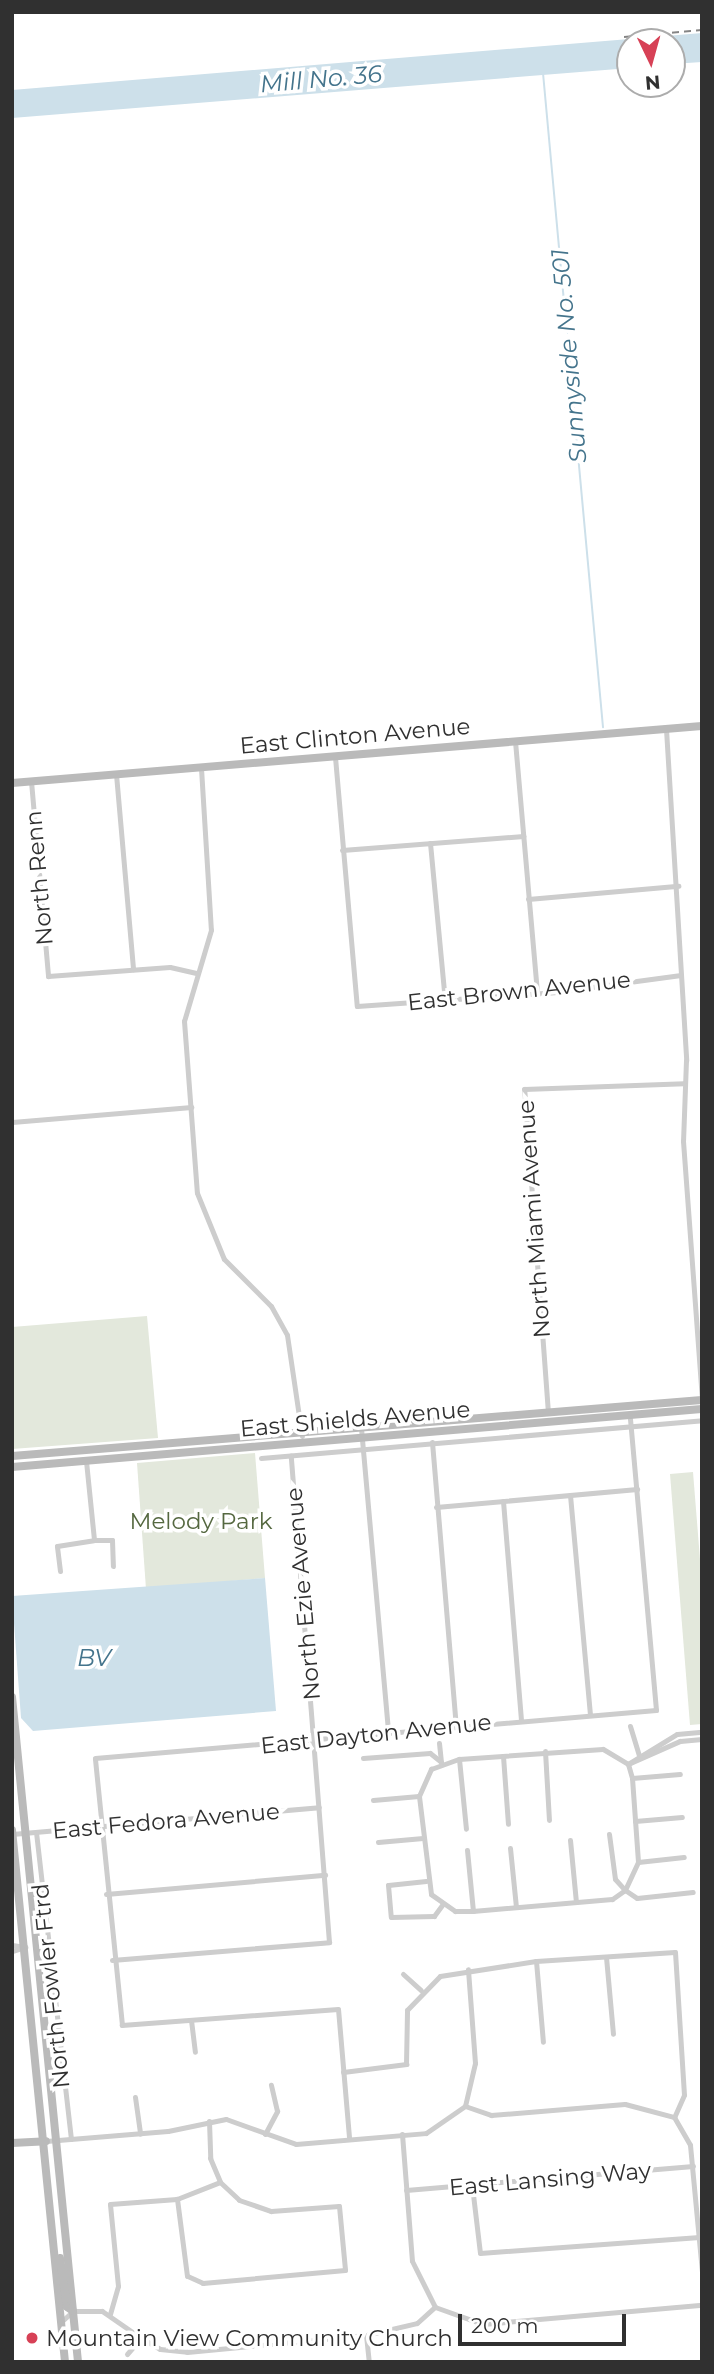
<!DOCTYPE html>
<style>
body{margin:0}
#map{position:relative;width:714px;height:2374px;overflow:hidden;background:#fff;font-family:Montserrat,sans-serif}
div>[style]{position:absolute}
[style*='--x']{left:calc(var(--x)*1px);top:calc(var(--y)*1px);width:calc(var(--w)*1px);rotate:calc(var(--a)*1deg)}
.green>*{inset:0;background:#e3e8dc}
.water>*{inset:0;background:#cde0ea}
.stream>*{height:2px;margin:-1px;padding:0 1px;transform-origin:1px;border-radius:1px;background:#cde0ea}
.street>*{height:5px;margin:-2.5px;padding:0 2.5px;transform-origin:2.5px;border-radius:2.5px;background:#cdcdcd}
.secondary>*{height:8px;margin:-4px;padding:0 4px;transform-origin:4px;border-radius:4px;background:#bababa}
.rail>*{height:2px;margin-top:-1px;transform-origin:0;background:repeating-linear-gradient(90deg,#858585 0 7px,transparent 0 12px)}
.dots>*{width:19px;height:19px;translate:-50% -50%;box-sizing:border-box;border:4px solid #fff;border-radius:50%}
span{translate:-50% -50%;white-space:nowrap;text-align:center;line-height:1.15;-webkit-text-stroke:7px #fff;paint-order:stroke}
.street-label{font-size:23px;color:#303030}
.park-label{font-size:23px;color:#556840}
.poi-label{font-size:23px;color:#303030}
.left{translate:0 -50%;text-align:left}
.water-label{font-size:24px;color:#44748c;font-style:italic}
.frame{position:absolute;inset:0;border:14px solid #303030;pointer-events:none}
.north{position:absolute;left:616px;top:28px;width:70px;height:70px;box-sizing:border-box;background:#fff;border:2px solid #acacac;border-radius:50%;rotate:175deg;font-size:19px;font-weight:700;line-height:28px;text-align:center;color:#303030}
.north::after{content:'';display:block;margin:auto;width:24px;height:32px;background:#d74156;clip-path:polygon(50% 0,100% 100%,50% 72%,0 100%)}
.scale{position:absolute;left:458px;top:2314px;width:168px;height:32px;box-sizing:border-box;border:4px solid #303030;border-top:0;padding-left:9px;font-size:21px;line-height:24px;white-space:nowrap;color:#303030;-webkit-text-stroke:5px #fff;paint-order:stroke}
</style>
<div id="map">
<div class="green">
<div style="clip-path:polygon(147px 1316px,158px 1438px,12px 1449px,12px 1327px)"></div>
<div style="clip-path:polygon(255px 1453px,265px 1578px,146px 1589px,137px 1463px)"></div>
<div style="clip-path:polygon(693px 1472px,702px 1584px,702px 1724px,690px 1725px,670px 1474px)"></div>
</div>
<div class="water">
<div style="clip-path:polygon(702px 33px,702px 62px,672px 64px,672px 42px,630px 42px,630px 68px,12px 118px,12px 90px)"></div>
<div style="clip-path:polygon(265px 1578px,276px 1711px,33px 1731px,21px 1718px,12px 1596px)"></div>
</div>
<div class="stream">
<div style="--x:543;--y:73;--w:657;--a:84.76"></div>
</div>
<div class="street">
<div style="--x:666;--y:729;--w:332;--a:86.5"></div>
<div style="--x:686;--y:1060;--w:81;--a:92.1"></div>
<div style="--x:683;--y:1141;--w:260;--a:85.8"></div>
<div style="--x:515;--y:741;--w:254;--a:85"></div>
<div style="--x:335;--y:757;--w:250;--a:85"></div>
<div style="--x:357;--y:1006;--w:198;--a:-4"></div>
<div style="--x:555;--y:992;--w:127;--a:-7.7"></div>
<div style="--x:201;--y:768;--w:162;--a:86.5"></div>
<div style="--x:211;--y:930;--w:95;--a:106.5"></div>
<div style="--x:184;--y:1021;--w:172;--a:85.7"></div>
<div style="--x:197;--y:1193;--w:71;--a:67.8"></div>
<div style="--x:224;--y:1259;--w:66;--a:45"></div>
<div style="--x:271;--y:1306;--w:33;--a:61"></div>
<div style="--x:287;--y:1335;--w:102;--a:81.6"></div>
<div style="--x:116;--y:774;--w:196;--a:85"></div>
<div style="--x:31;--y:781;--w:196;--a:85"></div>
<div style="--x:48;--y:976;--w:122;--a:-4.2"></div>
<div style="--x:170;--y:967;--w:28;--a:13"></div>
<div style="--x:430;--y:843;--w:159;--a:84.6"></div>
<div style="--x:342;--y:850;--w:182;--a:-4.4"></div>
<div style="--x:528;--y:899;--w:151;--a:-5"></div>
<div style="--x:12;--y:1122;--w:180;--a:-4.8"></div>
<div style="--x:548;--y:1413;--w:325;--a:-94.2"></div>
<div style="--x:524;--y:1089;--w:160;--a:-2.1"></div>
<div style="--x:361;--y:1428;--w:303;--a:84.9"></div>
<div style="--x:432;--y:1442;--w:284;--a:85.2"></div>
<div style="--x:261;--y:1458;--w:443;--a:-4.9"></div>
<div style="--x:86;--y:1461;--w:79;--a:84.2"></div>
<div style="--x:94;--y:1540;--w:18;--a:0"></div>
<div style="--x:112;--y:1540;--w:26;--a:88"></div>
<div style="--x:570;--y:1495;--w:220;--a:84.8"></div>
<div style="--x:503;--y:1501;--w:219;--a:85.3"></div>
<div style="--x:436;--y:1507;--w:202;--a:-5.1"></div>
<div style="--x:60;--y:1571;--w:25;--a:-97"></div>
<div style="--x:57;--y:1546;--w:37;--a:-9"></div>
<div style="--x:630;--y:1726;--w:31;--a:73"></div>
<div style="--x:439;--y:1743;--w:19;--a:84"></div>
<div style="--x:603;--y:1749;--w:29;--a:31"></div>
<div style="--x:628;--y:1764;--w:15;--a:74"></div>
<div style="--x:632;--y:1778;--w:84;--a:85.9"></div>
<div style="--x:638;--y:1862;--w:31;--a:115"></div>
<div style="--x:625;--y:1890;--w:16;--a:145"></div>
<div style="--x:612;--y:1899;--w:140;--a:175.1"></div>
<div style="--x:473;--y:1911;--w:18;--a:180"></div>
<div style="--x:455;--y:1911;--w:29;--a:-145"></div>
<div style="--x:431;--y:1894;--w:99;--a:-97"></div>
<div style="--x:419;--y:1796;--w:30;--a:-66"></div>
<div style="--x:431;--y:1769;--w:30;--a:-20"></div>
<div style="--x:459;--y:1759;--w:144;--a:-4"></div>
<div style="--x:545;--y:1751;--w:69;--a:86.7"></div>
<div style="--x:503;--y:1756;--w:68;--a:85.8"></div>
<div style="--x:363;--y:1758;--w:67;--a:-4.3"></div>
<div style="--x:430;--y:1753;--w:14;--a:39"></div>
<div style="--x:459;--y:1759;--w:70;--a:84.3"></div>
<div style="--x:628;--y:1764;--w:57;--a:-31.5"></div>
<div style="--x:677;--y:1734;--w:25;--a:-5"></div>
<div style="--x:628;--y:1764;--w:57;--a:-23.9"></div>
<div style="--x:680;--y:1741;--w:22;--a:-5"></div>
<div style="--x:632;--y:1778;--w:48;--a:-4.8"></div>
<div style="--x:373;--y:1800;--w:46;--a:-5"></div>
<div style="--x:635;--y:1821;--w:47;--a:-4.9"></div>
<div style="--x:36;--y:1832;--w:309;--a:83.5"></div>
<div style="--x:12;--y:1834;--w:308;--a:-5"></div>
<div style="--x:609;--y:1834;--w:45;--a:82.4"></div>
<div style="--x:615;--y:1879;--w:15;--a:48"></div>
<div style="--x:625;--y:1890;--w:14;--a:34"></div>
<div style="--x:637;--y:1898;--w:56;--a:-6.1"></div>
<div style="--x:570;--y:1840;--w:62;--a:84.5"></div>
<div style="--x:378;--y:1842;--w:45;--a:-5.1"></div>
<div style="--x:510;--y:1848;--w:59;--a:84.2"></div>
<div style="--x:467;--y:1850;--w:61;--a:84.4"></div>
<div style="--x:638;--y:1862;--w:46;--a:-6.2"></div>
<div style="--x:426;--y:1881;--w:38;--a:174"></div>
<div style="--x:388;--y:1885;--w:32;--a:85"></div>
<div style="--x:391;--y:1917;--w:43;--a:-1.3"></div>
<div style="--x:434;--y:1916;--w:14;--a:-54"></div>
<div style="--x:106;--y:1894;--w:220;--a:-5"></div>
<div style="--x:12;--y:1945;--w:13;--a:9"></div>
<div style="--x:12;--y:1951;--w:14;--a:-17"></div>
<div style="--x:606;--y:1957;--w:77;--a:84.8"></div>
<div style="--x:112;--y:1960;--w:218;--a:-4.7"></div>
<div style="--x:329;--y:1942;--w:488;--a:-94.5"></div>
<div style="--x:536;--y:1961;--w:81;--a:85.1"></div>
<div style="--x:403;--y:1974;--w:24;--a:42"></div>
<div style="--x:191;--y:2020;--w:32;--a:83"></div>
<div style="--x:343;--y:2072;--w:64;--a:-7.2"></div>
<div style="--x:406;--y:2064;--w:54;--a:-88.9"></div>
<div style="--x:407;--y:2010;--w:47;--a:-45.9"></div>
<div style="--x:440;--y:1976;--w:97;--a:-8.9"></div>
<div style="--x:536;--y:1961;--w:139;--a:-3.7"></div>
<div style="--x:675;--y:1952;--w:143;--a:86.4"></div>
<div style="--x:684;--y:2095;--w:24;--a:114"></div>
<div style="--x:135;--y:2097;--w:37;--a:82"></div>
<div style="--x:465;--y:2106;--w:44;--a:-76.9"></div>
<div style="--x:475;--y:2063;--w:94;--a:-94.3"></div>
<div style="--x:674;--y:2117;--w:32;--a:60"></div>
<div style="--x:690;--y:2145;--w:128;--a:84.6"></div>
<div style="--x:209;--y:2121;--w:37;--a:88"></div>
<div style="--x:210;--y:2158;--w:26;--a:67"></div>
<div style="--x:265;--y:2134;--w:26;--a:-62"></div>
<div style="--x:277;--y:2111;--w:27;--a:-103"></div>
<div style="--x:402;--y:2134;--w:127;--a:85.5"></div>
<div style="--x:412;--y:2261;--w:51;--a:63.4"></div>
<div style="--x:435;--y:2307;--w:51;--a:19.5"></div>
<div style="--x:483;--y:2324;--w:220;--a:-5"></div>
<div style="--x:349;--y:2137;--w:128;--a:-94.9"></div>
<div style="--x:338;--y:2009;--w:217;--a:175.8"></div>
<div style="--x:122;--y:2025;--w:268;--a:-95.8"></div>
<div style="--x:95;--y:1758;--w:563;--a:-4.89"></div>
<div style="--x:656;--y:1710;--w:295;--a:-95.1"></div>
<div style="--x:46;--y:2141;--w:122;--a:-4.7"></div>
<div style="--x:168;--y:2131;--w:59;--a:-11.7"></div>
<div style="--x:226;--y:2119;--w:74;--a:19.7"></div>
<div style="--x:296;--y:2144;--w:130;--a:-4.8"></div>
<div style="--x:426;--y:2133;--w:47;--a:-34.7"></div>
<div style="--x:465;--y:2106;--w:28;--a:19"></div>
<div style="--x:491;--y:2115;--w:134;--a:-4.7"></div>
<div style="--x:625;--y:2104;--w:51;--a:14.9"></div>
<div style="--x:472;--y:2186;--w:67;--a:83.2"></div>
<div style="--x:480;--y:2253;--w:220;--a:-4.2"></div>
<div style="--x:406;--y:2190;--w:288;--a:-4.8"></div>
<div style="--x:110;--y:2314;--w:29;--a:-74"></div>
<div style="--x:118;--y:2286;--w:82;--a:-95.6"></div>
<div style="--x:110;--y:2204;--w:67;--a:-4.3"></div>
<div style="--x:177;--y:2199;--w:46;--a:-21.6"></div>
<div style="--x:220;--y:2182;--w:26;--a:43"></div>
<div style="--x:239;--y:2200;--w:34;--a:19"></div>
<div style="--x:271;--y:2211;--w:68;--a:-4.2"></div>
<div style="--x:339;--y:2206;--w:64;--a:84.6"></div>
<div style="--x:345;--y:2270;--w:143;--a:174.8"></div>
<div style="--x:203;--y:2283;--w:17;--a:-156"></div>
<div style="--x:187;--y:2276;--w:78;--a:-97.4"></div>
<div style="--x:62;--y:2321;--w:15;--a:-42"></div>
<div style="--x:73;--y:2311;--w:29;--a:0"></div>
<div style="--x:102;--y:2311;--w:47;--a:34.7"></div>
<div style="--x:366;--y:2335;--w:27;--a:84"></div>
<div style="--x:127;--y:2354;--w:21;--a:-49"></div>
<div style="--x:141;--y:2338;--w:22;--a:30"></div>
<div style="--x:160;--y:2349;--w:27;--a:6"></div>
<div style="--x:187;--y:2352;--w:180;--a:-5.4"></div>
<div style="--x:366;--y:2335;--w:52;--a:-13.2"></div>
<div style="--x:417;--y:2323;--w:24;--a:-42"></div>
</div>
<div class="secondary">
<div style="--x:12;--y:783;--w:692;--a:-4.72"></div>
<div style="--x:12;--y:1456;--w:692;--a:-4.64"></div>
<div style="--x:12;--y:1467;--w:692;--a:-4.8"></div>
<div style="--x:12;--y:1697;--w:668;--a:84.33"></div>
<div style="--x:12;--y:1830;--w:535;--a:84.31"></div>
<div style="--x:12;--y:2143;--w:34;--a:-3"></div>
<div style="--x:60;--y:2258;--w:49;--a:81.9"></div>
<div style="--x:67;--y:2307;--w:7;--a:34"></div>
</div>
<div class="rail">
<div style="--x:624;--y:37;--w:78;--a:-5.1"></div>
</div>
<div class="dots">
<div style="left:32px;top:2338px;background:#d74156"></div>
</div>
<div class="street-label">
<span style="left:355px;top:736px;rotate:-5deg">East Clinton Avenue</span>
<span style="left:39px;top:878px;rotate:-95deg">North Renn</span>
<span style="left:519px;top:991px;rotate:-6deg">East Brown Avenue</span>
<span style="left:534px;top:1219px;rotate:-94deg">North Miami Avenue</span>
<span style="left:355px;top:1419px;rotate:-5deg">East Shields Avenue</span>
<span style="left:303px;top:1594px;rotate:-95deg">North Ezie Avenue</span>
<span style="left:376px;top:1734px;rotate:-6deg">East Dayton Avenue</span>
<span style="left:166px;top:1821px;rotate:-5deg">East Fedora Avenue</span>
<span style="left:51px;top:1986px;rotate:-96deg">North Fowler Ftrd</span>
<span style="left:550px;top:2179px;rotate:-5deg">East Lansing Way</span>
</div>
<div class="park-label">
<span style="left:201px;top:1521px">Melody Park</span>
</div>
<div class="poi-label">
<span class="left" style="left:46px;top:2338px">Mountain View Community Church</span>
</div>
<div class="water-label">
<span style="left:321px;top:79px;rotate:-5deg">Mill No. 36</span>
<span style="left:569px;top:356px;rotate:-95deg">Sunnyside No. 501</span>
<span style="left:94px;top:1658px">BV</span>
</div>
<div class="frame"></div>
<div class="north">N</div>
<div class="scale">200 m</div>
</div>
